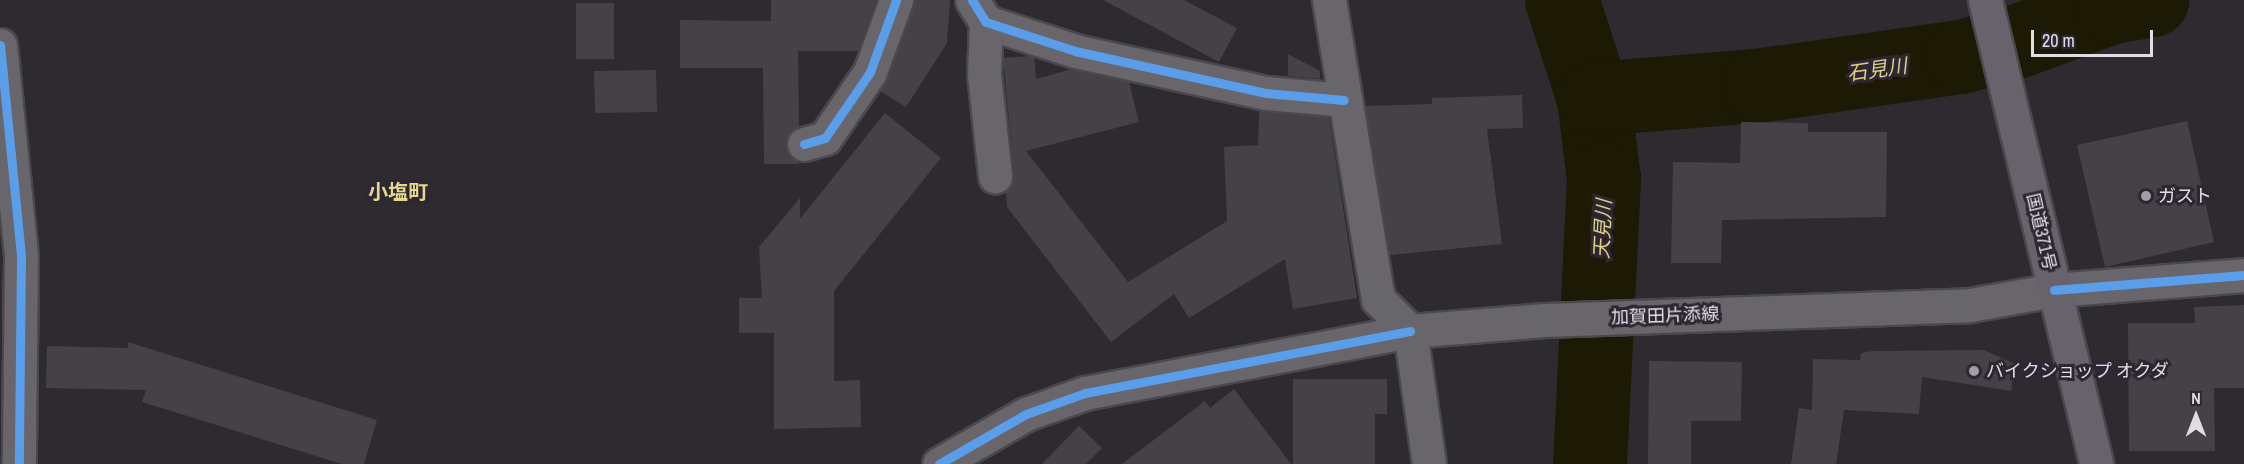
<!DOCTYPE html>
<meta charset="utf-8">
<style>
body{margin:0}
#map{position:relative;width:2244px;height:464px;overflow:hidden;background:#2d2a30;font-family:"Archivo Narrow","Noto Sans JP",sans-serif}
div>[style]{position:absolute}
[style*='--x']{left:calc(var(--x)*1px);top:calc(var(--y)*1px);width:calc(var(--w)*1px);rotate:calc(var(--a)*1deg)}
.river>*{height:74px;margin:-37px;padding:0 37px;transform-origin:37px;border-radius:37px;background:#1c1904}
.building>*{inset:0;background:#454247}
.roads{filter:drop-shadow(2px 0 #4b484d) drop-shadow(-2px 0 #4b484d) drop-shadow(0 2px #4b484d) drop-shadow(0 -2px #4b484d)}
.minor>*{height:33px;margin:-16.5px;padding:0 16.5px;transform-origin:16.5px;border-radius:16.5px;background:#68666a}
.tertiary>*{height:33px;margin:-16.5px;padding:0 16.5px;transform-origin:16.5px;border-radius:16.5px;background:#68666a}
.secondary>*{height:33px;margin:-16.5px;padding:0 16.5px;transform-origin:16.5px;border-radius:16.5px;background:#68666a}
.trunk>*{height:33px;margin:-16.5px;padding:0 16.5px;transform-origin:16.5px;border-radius:16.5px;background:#68626c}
.cycleway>*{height:9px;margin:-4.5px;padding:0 4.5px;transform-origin:4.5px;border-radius:4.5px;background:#5a9eea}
.dots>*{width:16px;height:16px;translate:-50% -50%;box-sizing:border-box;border:3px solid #2e2733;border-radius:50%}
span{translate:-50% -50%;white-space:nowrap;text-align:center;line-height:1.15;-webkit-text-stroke:6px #2e2733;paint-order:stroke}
.poi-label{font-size:18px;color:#e2dde5}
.left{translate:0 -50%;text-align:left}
.street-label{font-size:18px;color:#e2dde5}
.water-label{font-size:20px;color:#dcd183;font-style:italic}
.neighbourhood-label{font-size:20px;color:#e4d88a;font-weight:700}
.north{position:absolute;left:2166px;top:386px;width:60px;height:60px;-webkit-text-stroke:4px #2e2733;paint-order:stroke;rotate:0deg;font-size:16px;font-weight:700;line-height:24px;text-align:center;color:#e2dde5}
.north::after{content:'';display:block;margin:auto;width:21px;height:27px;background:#e2dde5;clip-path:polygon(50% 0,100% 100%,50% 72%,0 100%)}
.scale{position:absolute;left:2031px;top:30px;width:122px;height:27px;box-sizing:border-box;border:3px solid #e2dde5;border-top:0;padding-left:8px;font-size:18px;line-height:21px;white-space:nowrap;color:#e2dde5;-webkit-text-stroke:4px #2e2733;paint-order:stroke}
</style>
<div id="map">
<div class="river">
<div style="--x:1562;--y:0;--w:104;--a:72.1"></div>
<div style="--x:1594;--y:99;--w:81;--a:82.9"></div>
<div style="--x:1604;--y:179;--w:285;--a:92.8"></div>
<div style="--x:1594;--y:99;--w:164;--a:-4.6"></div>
<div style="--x:1757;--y:86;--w:206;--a:-8.1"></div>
<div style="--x:1961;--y:57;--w:60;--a:-15.4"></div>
<div style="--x:2019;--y:41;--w:99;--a:-20.1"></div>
<div style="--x:2112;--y:7;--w:41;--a:-9.9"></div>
</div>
<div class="building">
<div style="clip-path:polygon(771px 0,876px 0,858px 51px,798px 51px,799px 126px,786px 140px,786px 150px,799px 164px,764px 164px,763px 68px,680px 68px,680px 20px,771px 21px)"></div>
<div style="clip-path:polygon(914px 0,950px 0,947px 43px,906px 107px,880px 91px,898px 51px)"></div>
<div style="clip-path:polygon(1103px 0,1184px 0,1237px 28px,1219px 62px)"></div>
<div style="clip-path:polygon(576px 3px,614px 3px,614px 59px,576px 59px)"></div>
<div style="clip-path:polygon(1288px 54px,1320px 71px,1320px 79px,1288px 76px)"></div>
<div style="clip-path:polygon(1029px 56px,1034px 57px,1036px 79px,1072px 69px,1129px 82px,1139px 122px,1026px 151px,1128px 282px,1227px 221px,1224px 147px,1258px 145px,1259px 111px,1329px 117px,1357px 298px,1293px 309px,1285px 259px,1189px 318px,1174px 294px,1111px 342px,1007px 207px,1006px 191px,1014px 174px,1003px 58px)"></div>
<div style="clip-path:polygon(656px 70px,657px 112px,595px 113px,594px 71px)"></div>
<div style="clip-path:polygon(1522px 95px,1523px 128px,1487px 129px,1502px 244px,1390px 255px,1365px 106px,1432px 104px,1432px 98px)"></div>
<div style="clip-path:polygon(885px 113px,941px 158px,834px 291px,834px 381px,860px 380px,861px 427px,774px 429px,774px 333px,739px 333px,739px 298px,762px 298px,759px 247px,800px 198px,800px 219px)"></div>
<div style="clip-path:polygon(2187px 121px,2214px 242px,2105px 267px,2077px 145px)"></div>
<div style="clip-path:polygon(1741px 122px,1808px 123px,1808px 132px,1887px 132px,1886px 217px,1722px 220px,1721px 263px,1671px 263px,1673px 162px,1740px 163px)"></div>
<div style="clip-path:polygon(2244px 305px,2244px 388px,2214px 388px,2215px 451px,2129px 451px,2128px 323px,2195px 323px,2194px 307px)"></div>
<div style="clip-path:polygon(128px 342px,377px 420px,364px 464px,342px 464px,142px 402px,146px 390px,46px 388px,47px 346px,128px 348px)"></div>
<div style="clip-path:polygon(1984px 350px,2015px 364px,2011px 391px,1922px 377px,1919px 414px,1844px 410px,1836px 464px,1791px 464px,1799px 408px,1812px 410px,1813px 359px,1860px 360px,1861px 353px,1873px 351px)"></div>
<div style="clip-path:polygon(1649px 361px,1742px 362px,1741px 421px,1691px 421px,1691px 464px,1648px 464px)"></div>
<div style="clip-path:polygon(1293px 379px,1387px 379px,1387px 414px,1375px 414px,1375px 464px,1293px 464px)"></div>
<div style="clip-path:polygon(1234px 389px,1291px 464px,1122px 464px,1205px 401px,1210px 408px)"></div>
<div style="clip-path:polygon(1079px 426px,1102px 448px,1086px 464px,1042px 464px)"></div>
</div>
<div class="roads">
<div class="minor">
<div style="--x:972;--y:0;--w:26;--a:58"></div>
<div style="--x:986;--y:22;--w:94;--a:18"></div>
<div style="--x:1075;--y:51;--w:196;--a:12.4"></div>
<div style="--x:1266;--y:93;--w:78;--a:5.1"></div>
<div style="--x:1329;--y:0;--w:303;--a:80.7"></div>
<div style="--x:1378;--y:299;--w:45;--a:45"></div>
<div style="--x:986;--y:22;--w:52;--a:92.2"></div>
<div style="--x:984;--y:74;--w:103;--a:83.8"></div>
<div style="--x:0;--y:45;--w:213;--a:84.3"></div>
<div style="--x:21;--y:257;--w:207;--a:90.6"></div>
<div style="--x:804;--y:144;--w:22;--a:-16"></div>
<div style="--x:825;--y:138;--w:80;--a:-55.7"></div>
<div style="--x:870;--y:72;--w:77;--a:-70.1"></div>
<div style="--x:2054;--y:290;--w:191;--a:-4.5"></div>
</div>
<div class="tertiary">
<div style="--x:939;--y:464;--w:100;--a:-29.9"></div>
<div style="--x:1026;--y:414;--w:63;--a:-19.6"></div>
<div style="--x:1085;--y:393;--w:331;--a:-10.8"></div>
</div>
<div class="secondary">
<div style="--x:1429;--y:464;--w:134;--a:-98.1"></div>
<div style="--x:1410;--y:331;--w:135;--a:-4.7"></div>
<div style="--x:1545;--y:320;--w:425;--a:-2"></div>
<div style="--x:1970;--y:305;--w:85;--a:-10.1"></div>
</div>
<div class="trunk">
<div style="--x:1985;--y:0;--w:477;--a:76.5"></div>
</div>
</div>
<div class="cycleway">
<div style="--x:972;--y:0;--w:26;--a:58"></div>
<div style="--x:986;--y:22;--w:94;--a:18"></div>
<div style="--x:1075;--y:51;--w:196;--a:12.4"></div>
<div style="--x:1266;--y:93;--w:78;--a:5.1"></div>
<div style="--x:0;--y:45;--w:213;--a:84.3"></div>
<div style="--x:21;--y:257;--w:207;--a:90.6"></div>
<div style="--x:804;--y:144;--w:22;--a:-16"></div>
<div style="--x:825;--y:138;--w:80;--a:-55.7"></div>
<div style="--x:870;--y:72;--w:77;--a:-70.1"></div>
<div style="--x:2054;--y:290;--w:191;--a:-4.5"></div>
<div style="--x:939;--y:464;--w:100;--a:-29.9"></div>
<div style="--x:1026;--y:414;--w:63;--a:-19.6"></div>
<div style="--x:1085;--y:393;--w:331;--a:-10.8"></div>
</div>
<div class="dots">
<div style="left:2146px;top:196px;background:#a39ea6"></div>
<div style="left:1974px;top:371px;background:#a39ea6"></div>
</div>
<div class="poi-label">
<span class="left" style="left:2158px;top:196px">ガスト</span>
<span class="left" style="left:1986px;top:371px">バイクショップ オクダ</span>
</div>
<div class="street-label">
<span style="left:2041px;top:232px;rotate:77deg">国道371号</span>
<span style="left:1665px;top:316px;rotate:-2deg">加賀田片添線</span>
</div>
<div class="water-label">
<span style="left:1877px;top:69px;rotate:-8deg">石見川</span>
<span style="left:1602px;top:229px;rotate:-87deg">天見川</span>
</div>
<div class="neighbourhood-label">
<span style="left:398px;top:191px">小塩町</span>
</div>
<div class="north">N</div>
<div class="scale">20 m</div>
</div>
